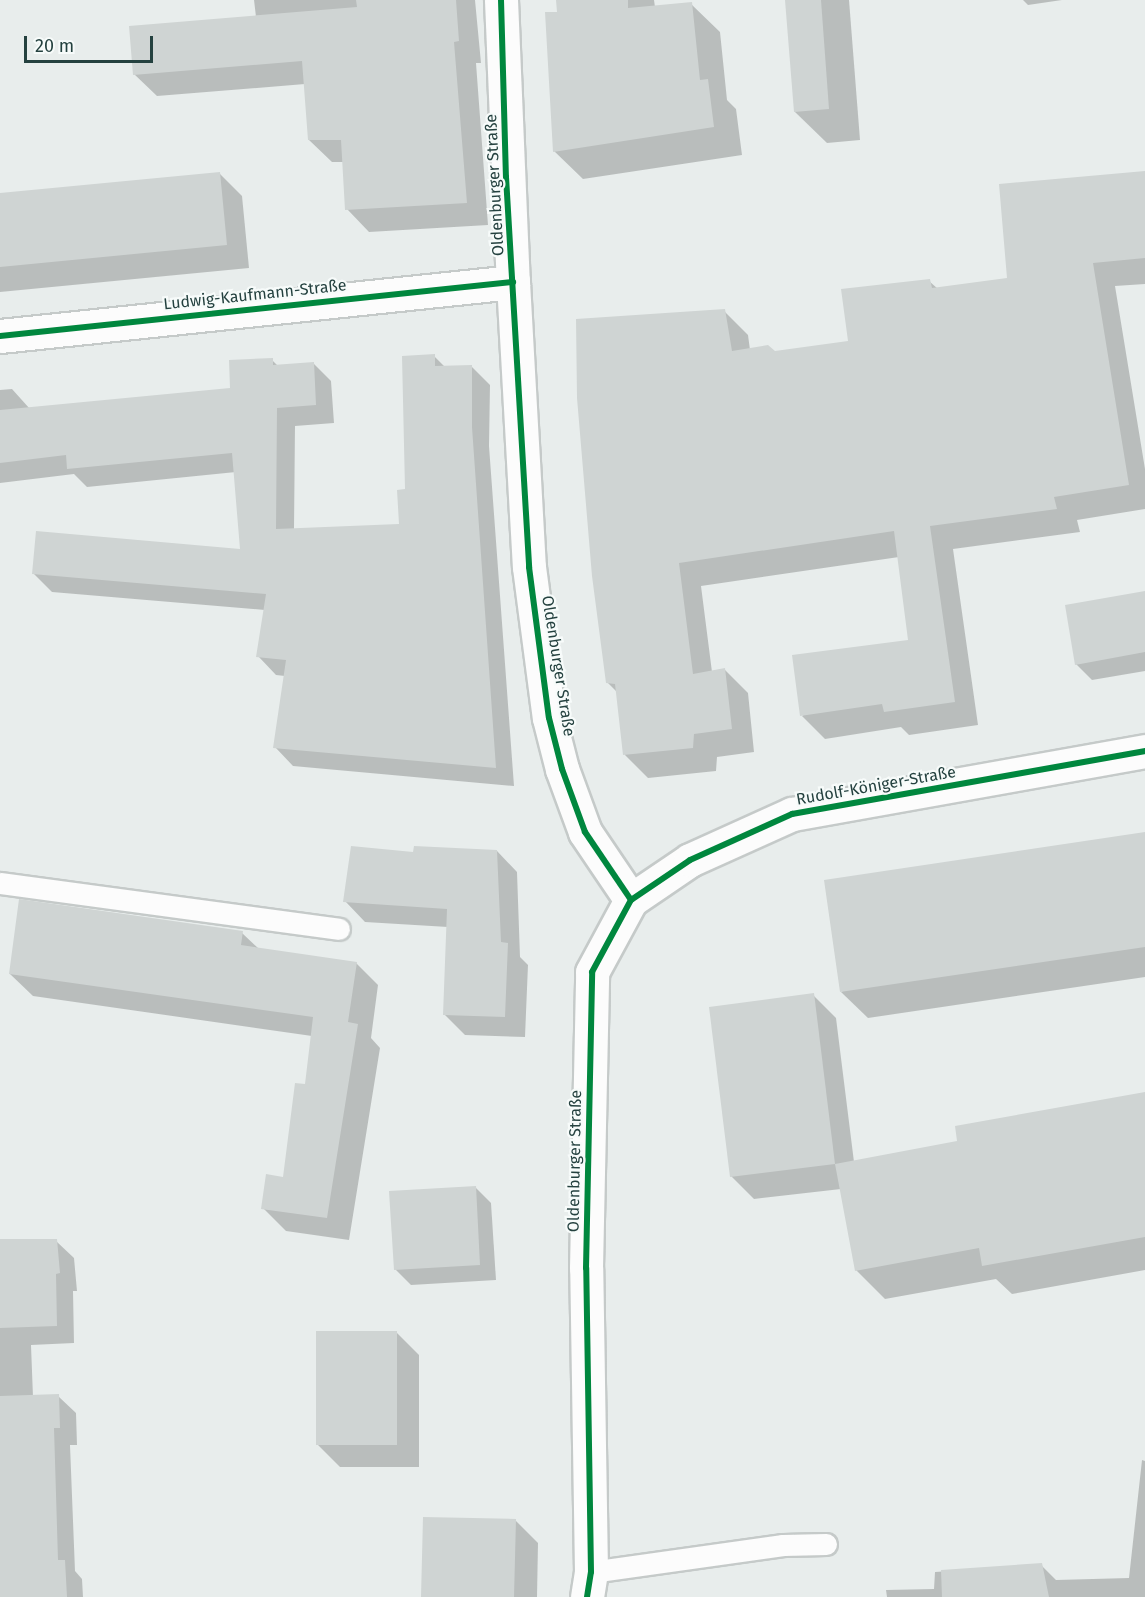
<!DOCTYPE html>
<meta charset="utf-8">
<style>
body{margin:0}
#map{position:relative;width:1145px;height:1597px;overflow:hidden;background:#e8edec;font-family:"Fira Sans",sans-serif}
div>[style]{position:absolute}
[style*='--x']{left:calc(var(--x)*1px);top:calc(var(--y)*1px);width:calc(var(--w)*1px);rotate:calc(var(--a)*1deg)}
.shadow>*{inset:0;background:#0003}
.building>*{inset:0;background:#cfd4d3}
.roads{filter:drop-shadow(2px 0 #c5cac9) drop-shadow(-2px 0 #c5cac9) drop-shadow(0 2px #c5cac9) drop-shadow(0 -2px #c5cac9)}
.service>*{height:21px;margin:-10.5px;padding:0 10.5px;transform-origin:10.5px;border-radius:10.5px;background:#fcfcfc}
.minor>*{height:33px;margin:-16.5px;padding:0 16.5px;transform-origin:16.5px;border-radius:16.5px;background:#fcfcfc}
.tertiary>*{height:33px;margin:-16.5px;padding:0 16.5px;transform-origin:16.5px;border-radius:16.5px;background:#fcfcfc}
.secondary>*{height:33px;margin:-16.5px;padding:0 16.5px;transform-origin:16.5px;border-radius:16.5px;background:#fcfcfc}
.cycleway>*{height:6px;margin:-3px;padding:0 3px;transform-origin:3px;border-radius:3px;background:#00873e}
span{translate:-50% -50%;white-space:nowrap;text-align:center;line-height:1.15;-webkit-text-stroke:4.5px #f7fbfa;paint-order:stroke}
.street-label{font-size:16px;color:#24413f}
.scale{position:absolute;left:24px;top:36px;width:129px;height:27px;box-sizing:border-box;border:3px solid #24413f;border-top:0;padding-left:8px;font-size:18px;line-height:21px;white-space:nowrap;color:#24413f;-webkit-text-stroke:4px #f7fbfa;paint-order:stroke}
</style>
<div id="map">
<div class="shadow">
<div style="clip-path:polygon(254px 0,475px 0,481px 63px,476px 63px,488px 225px,369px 232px,347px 209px,344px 162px,332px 162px,309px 140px,305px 84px,157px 96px,134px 74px,256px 17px)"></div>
<div style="clip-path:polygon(558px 0,654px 0,655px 7px,691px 4px,720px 32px,727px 100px,736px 109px,742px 155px,583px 179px,554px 151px)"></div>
<div style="clip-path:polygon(787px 0,849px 0,860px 140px,827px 143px,795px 112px)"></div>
<div style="clip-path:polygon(1023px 0,1062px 0,1028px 5px)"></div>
<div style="clip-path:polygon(1145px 172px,1145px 284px,1115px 286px,1145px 469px,1145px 509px,1077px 520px,1080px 532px,953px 549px,978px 725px,909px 735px,901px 727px,825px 739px,802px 716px,910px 641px,899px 557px,701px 586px,712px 672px,724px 669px,748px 693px,754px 752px,717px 757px,716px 771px,648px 778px,625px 755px,617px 692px,607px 682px,724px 311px,748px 335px,750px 350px,775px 353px,850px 342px,929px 281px,938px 289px,1009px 279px)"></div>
<div style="clip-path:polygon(219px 173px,242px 196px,249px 268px,0 292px,0 195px)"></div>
<div style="clip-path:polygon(434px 356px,446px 368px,472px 367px,490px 385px,489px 446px,514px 786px,293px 766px,275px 747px,285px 676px,276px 675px,258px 656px,265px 610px,52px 592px,34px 574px,242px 551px,236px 472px,87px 487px,74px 474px,0 483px,0 390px,12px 389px,30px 409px,231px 390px,272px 360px,278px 366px,313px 363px,331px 381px,334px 423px,295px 426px,294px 530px,400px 526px)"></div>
<div style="clip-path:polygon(1145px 592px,1145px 671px,1092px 680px,1076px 664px)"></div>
<div style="clip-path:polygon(1145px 834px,1145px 977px,868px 1018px,841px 992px)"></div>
<div style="clip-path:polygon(497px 851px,517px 872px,520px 957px,528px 965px,525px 1037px,465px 1035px,444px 1014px,448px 927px,365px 922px,345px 901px,415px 854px)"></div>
<div style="clip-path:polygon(242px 933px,259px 949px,356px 963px,378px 985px,371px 1038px,380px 1048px,349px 1240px,286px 1231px,263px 1208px,284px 1178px,307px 1086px,312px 1036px,33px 996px,10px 974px)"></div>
<div style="clip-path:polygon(813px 995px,836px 1018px,854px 1162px,959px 1143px,1145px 1093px,1145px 1270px,1012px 1294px,996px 1279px,885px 1299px,856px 1270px,841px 1189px,754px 1199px,731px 1176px)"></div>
<div style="clip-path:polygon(476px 1188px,491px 1203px,496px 1280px,411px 1285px,395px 1269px)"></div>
<div style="clip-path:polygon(0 1240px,56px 1241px,74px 1258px,77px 1291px,73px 1291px,74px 1343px,31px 1345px,33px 1397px,58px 1396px,76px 1413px,77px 1445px,70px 1445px,75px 1571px,82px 1579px,83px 1597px,0 1597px)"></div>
<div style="clip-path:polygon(396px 1332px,419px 1355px,419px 1467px,340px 1467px,317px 1444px)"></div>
<div style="clip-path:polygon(1142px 1460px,1145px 1461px,1145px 1597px,887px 1597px,886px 1590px,934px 1589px,935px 1572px,1041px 1565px,1056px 1580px,1129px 1578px)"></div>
<div style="clip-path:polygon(515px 1520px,538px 1543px,537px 1597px,423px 1597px)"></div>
</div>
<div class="building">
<div style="clip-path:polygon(356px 0,456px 0,459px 41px,454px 42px,467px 203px,345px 210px,341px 140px,308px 140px,302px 61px,133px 75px,129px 26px,357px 7px)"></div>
<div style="clip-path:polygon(556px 0,628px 0,628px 8px,692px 2px,700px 80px,708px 79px,714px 127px,553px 152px,545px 12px,557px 12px)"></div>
<div style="clip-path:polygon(785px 0,821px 0,829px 109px,794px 112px)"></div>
<div style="clip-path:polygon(1145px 171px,1145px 258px,1093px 263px,1129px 485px,1054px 497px,1057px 509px,930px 526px,955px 702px,884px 712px,882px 704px,800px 716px,792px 655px,908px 640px,894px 531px,679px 563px,693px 674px,725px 668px,732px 729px,694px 734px,693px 748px,623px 755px,615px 684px,606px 683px,592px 576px,577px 398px,576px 319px,725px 309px,732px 351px,768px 345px,775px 351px,848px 341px,841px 289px,930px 279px,932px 288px,1007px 278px,999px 184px)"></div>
<div style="clip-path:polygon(220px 172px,227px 245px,0 267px,0 193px)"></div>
<div style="clip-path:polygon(435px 354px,435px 366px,472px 365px,472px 427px,496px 768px,273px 748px,286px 660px,256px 657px,266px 594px,32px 574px,36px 531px,240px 549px,232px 453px,67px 469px,66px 455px,0 463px,0 410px,230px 388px,229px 360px,273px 358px,273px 365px,314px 362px,316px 405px,277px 408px,276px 529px,399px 524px,397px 490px,405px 489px,402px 356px)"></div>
<div style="clip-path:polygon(1145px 591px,1145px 652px,1075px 665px,1065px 605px)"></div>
<div style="clip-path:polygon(1145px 832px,1145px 947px,840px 992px,824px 880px)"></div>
<div style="clip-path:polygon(351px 846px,413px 852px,414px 846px,497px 850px,501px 942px,508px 943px,505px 1017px,443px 1015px,447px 909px,343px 902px)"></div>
<div style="clip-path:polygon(19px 899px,243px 931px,241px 945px,357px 962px,348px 1022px,358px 1024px,327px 1218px,261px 1209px,266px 1174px,283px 1177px,295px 1083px,305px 1084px,313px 1017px,9px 974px)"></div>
<div style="clip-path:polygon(814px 993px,835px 1164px,730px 1177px,709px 1007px)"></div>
<div style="clip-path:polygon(1145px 1092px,1145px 1237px,982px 1266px,979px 1248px,855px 1271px,835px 1164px,957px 1141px,955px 1126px)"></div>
<div style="clip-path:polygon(476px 1186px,480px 1265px,394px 1270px,389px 1191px)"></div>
<div style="clip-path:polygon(0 1239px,57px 1239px,60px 1273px,56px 1274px,57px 1326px,0 1328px)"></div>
<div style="clip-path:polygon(316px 1331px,397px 1331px,397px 1445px,316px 1445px)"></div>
<div style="clip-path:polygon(59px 1394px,60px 1428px,54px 1428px,58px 1560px,65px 1560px,67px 1597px,0 1597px,0 1396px)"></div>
<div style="clip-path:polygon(423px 1517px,516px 1519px,514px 1597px,421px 1597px)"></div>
<div style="clip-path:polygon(1042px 1563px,1049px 1597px,942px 1597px,941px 1570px)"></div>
</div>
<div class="roads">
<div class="service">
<div style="--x:0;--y:883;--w:342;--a:7.7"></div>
<div style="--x:591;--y:1572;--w:194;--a:-8"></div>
<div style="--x:783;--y:1545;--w:43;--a:-1.3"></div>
</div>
<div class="minor">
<div style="--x:501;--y:0;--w:282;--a:87.6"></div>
</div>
<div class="tertiary">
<div style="--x:0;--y:336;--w:516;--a:-6.01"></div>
<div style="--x:513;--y:282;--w:285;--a:86.8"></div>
<div style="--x:529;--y:567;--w:152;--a:82.5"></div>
<div style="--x:549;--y:718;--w:53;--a:75.7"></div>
<div style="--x:562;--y:769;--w:67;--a:69.9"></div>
<div style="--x:585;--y:832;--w:82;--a:55.9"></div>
</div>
<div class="secondary">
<div style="--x:587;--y:1597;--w:25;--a:-81"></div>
<div style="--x:591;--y:1572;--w:304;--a:-90.9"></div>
<div style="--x:586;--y:1268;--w:296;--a:-88.8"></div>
<div style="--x:592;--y:972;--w:82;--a:-61.6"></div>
<div style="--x:631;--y:900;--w:71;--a:-34.1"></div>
<div style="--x:690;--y:860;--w:112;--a:-24.3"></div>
<div style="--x:792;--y:814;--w:359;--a:-10.1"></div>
</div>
</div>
<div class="cycleway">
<div style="--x:501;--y:0;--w:177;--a:88.4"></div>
<div style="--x:506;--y:177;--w:391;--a:86.6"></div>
<div style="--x:529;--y:567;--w:152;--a:82.5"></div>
<div style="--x:549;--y:718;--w:53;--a:75.7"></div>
<div style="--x:562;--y:769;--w:67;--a:69.9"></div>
<div style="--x:585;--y:832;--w:82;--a:55.9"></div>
<div style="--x:0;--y:336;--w:516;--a:-6.01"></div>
<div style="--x:587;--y:1597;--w:25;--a:-81"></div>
<div style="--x:591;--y:1572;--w:304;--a:-90.9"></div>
<div style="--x:586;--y:1268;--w:296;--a:-88.8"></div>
<div style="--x:592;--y:972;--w:82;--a:-61.6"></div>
<div style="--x:631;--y:900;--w:71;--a:-34.1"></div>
<div style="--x:690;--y:860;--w:112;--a:-24.3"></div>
<div style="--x:792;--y:814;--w:359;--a:-10.1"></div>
</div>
<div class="street-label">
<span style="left:495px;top:185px;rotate:-93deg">Oldenburger Straße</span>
<span style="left:255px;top:295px;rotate:-6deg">Ludwig-Kaufmann-Straße</span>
<span style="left:558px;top:666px;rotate:81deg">Oldenburger Straße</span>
<span style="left:876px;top:786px;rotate:-10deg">Rudolf-Königer-Straße</span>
<span style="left:575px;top:1161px;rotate:-89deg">Oldenburger Straße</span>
</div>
<div class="scale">20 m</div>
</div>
